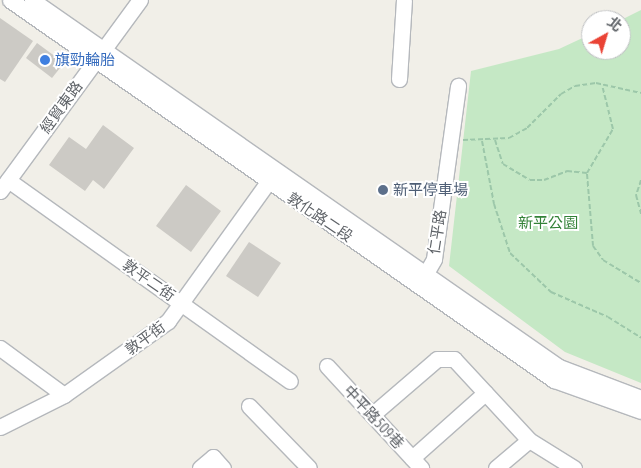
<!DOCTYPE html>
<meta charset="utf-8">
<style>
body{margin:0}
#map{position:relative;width:641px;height:468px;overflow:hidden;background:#f1efe8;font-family:"PT Sans Narrow","Noto Sans TC",sans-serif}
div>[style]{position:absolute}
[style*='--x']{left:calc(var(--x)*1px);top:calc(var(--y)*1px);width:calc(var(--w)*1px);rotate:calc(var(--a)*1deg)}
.green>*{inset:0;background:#c5e8c5}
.building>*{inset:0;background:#cccac5}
.path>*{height:2px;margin-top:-1px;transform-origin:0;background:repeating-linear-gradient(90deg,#9cc7a9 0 5px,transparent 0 7.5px)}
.roads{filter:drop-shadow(1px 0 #b5b8bc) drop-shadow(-1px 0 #b5b8bc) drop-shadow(0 1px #b5b8bc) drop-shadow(0 -1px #b5b8bc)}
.minor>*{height:15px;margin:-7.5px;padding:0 7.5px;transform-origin:7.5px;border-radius:7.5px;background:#fff}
.dots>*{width:14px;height:14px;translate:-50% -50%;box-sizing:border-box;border:2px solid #fff;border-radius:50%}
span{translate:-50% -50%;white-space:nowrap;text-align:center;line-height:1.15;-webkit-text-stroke:4px #fff;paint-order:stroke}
.shop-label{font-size:15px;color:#366cbe}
.left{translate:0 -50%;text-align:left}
.street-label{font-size:15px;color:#5f6368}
.service-label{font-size:15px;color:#4e5e75}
.park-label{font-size:15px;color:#348238}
.north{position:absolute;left:581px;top:10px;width:50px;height:50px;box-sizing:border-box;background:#fff;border:1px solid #bfc1c3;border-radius:50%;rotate:39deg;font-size:14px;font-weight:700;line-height:20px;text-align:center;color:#5f6368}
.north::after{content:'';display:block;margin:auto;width:18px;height:22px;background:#ea4335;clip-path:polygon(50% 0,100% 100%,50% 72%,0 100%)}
</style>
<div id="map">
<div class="green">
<div style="clip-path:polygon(641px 10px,641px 383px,565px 352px,449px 266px,471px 71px,559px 49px,591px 34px,591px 50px,621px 50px,621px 20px)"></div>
</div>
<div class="building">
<div style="clip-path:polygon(0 18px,33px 41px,5px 82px,0 79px)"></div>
<div style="clip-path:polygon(37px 43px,64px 63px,52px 78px,26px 58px)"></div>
<div style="clip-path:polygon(103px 125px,134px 148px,104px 189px,93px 180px,85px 191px,49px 165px,69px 137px,86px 149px)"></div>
<div style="clip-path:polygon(186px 185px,221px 211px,191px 252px,156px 226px)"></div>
<div style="clip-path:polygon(249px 242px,281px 263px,258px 297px,226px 276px)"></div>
</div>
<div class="path">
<div style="--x:463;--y:140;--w:46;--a:-2.5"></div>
<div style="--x:509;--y:138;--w:21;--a:-29"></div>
<div style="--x:527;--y:128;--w:48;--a:-45"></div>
<div style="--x:561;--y:94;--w:16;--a:-30"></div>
<div style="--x:575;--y:86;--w:21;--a:-8"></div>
<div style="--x:596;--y:83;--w:46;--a:12.5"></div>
<div style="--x:495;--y:140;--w:25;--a:72"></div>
<div style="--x:503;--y:164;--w:31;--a:31"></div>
<div style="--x:530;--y:180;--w:14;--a:0"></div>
<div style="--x:544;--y:180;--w:25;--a:-21"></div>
<div style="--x:567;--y:171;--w:20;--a:6"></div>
<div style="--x:587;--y:173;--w:51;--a:-59.4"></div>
<div style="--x:613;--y:129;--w:45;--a:-104"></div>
<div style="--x:482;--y:141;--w:64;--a:79.2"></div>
<div style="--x:494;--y:204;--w:52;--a:71.9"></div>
<div style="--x:510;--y:253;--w:57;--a:43.6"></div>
<div style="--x:551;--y:292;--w:62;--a:23.7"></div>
<div style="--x:608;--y:317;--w:39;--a:32"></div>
<div style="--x:587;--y:174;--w:72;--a:85.2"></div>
<div style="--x:593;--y:246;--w:17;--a:54"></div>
<div style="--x:603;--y:260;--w:44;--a:31.2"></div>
<div style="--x:641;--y:180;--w:16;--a:108"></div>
<div style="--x:636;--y:195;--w:20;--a:75"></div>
</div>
<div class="roads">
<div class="minor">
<div style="--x:10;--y:0;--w:664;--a:34.94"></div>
<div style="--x:554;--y:380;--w:92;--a:19.6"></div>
<div style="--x:32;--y:0;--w:642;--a:34.85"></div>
<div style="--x:559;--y:367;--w:88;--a:20.7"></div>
<div style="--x:399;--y:79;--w:79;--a:-86.4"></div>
<div style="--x:8;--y:180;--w:346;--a:35.5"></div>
<div style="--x:0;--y:191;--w:237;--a:-53.8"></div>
<div style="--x:422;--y:280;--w:24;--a:-60"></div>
<div style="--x:434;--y:259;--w:175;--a:-82.1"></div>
<div style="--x:0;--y:348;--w:79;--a:36.3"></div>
<div style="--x:327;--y:366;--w:139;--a:47.3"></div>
<div style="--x:249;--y:406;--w:86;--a:45.9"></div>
<div style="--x:373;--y:414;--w:84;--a:-40.7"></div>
<div style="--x:437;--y:359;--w:17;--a:0"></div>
<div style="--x:454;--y:359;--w:110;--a:47.2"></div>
<div style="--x:529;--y:440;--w:53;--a:31.9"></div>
<div style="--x:0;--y:427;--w:72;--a:-26.6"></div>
<div style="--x:64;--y:395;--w:128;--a:-35.4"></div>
<div style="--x:168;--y:321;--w:171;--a:-54.3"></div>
<div style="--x:412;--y:458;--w:98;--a:-41.7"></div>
<div style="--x:200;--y:468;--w:17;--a:-40"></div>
<div style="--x:213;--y:457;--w:15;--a:48"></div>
<div style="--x:496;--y:468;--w:43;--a:-40.3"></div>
</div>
</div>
<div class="dots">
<div style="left:45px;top:60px;background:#3f7fe0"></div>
<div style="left:383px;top:190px;background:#5c6f8a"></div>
</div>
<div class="shop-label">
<span class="left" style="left:55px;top:60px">旗勁輪胎</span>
</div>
<div class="street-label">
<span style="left:61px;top:107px;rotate:-54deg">經貿東路</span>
<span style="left:320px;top:217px;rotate:34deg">敦化路二段</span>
<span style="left:437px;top:232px;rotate:-81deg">仁平路</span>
<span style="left:149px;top:280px;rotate:35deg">敦平二街</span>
<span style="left:145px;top:338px;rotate:-36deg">敦平街</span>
<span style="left:374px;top:417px;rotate:47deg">中平路509巷</span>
</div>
<div class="service-label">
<span class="left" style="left:393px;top:190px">新平停車場</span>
</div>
<div class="park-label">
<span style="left:548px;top:223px">新平公園</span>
</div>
<div class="north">北</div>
</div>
